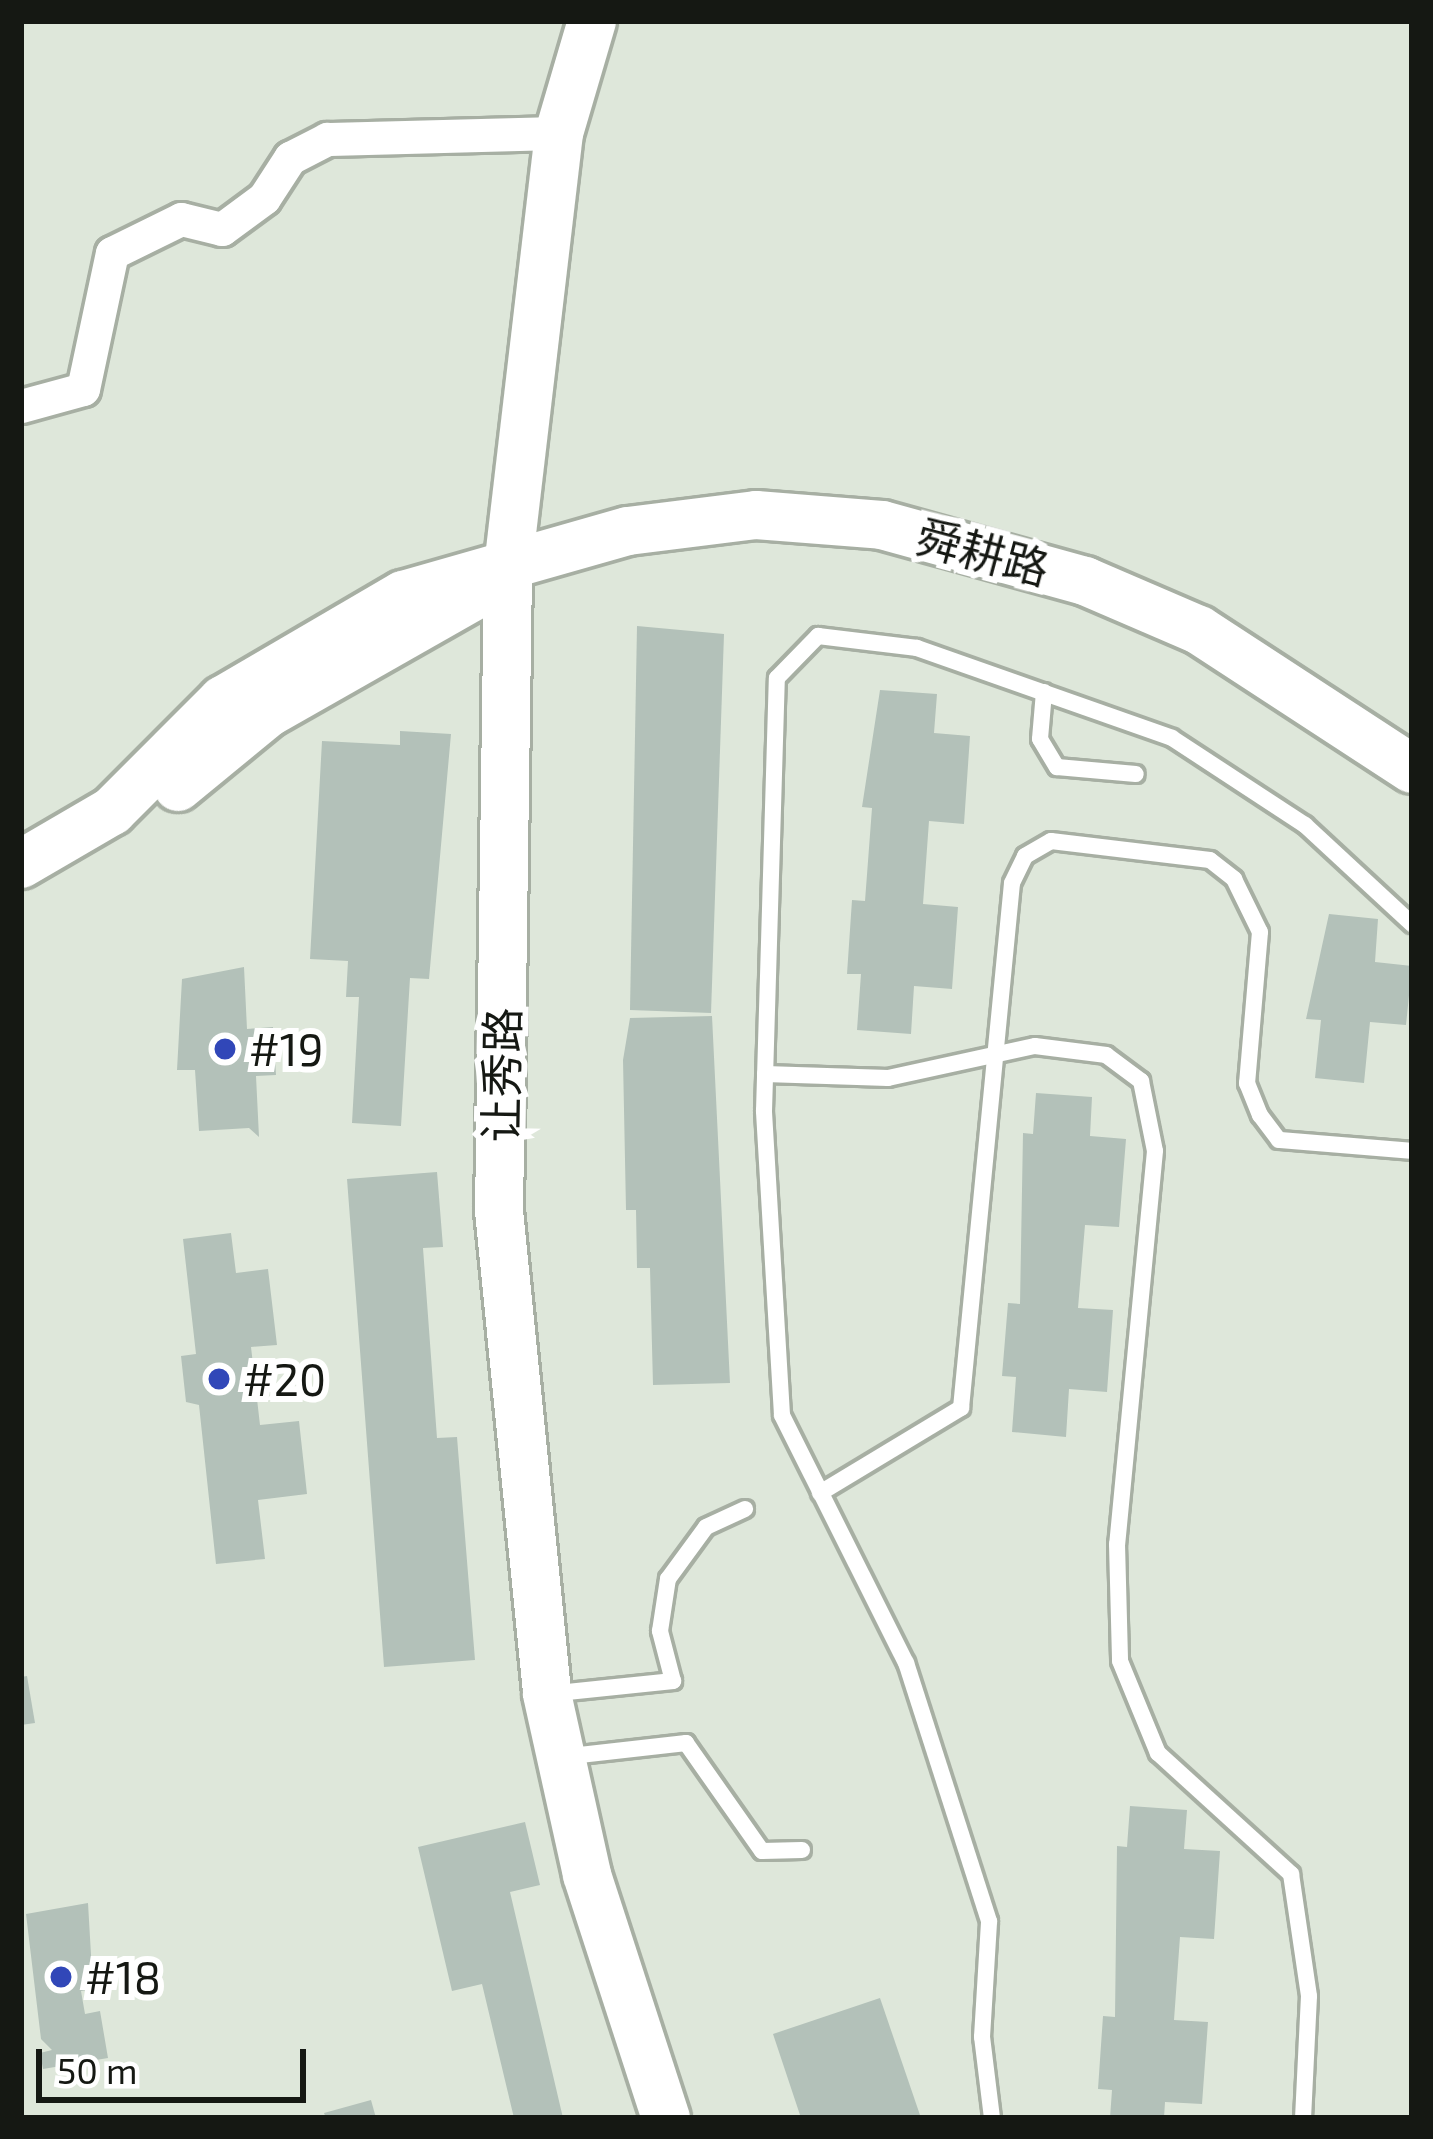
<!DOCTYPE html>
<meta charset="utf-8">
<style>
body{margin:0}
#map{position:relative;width:1433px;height:2139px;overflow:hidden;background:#dee7da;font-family:"Exo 2","Noto Sans SC",sans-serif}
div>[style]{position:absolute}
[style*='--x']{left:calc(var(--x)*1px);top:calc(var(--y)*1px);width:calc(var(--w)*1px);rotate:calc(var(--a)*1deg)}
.building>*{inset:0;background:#b3c1b9}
.roads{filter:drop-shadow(3px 0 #a7afa3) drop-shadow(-3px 0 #a7afa3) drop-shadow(0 3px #a7afa3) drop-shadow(0 -3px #a7afa3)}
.lane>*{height:16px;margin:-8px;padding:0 8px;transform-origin:8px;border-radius:8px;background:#fff}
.street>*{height:33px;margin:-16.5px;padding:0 16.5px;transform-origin:16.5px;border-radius:16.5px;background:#fff}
.secondary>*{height:48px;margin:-24px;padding:0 24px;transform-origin:24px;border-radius:24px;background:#fff}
.dots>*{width:33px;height:33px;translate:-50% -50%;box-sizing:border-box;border:6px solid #fff;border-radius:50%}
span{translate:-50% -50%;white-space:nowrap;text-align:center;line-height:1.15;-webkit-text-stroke:12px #fff;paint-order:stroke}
.street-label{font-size:45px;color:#151813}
.poi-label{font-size:45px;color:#151813}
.left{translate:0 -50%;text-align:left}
.frame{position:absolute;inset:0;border:24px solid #151813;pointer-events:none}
.scale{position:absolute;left:36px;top:2049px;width:270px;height:54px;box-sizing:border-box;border:6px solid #151813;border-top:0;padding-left:15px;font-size:36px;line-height:42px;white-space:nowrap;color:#151813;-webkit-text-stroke:9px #fff;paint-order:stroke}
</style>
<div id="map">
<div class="building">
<div style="clip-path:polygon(637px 626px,724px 634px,711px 1013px,630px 1010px)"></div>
<div style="clip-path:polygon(880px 690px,937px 694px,934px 733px,970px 736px,964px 824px,929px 821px,923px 904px,958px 907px,952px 989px,914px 986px,911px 1034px,857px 1030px,861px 974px,847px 974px,852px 900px,865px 901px,872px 808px,862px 807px)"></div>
<div style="clip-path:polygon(400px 731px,451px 734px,429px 979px,410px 978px,401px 1126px,352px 1123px,359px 997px,346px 997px,348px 961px,310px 959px,322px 741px,400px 745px)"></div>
<div style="clip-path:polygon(1329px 914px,1378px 919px,1375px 962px,1412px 966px,1406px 1025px,1370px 1022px,1364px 1083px,1315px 1078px,1321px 1020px,1306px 1019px)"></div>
<div style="clip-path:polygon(244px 967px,247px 1029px,273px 1027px,276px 1075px,256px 1076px,259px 1137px,249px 1128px,199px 1131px,195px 1070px,177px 1070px,182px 979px)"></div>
<div style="clip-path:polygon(712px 1016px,730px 1383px,653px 1385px,650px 1268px,637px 1268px,636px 1210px,626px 1210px,623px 1060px,630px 1018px)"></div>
<div style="clip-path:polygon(1036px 1093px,1092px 1097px,1090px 1136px,1126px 1139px,1119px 1227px,1085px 1225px,1078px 1308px,1113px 1310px,1107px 1392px,1069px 1389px,1066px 1437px,1012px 1432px,1016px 1377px,1002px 1376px,1008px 1303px,1020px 1304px,1023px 1133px,1033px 1134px)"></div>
<div style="clip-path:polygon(437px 1172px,443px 1247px,423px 1248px,437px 1438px,457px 1437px,475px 1660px,384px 1667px,347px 1179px)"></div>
<div style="clip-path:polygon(231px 1233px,236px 1273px,268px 1269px,277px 1345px,251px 1347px,260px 1425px,299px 1421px,307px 1494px,258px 1500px,265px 1559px,216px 1564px,199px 1405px,186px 1402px,181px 1356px,196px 1354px,183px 1239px)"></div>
<div style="clip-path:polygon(27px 1676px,35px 1723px,21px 1725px,21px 1677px)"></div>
<div style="clip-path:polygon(1130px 1806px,1187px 1810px,1184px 1849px,1220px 1851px,1214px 1939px,1180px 1937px,1174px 2020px,1208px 2022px,1202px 2104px,1165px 2102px,1164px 2118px,1110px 2118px,1112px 2090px,1098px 2089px,1103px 2016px,1115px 2017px,1117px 1846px,1127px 1847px)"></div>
<div style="clip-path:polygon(525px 1822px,540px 1885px,510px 1892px,563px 2118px,514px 2118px,482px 1984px,452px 1991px,418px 1847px)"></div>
<div style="clip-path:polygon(88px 1903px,93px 1989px,81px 1991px,85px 2014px,100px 2011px,108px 2058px,43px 2069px,40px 2053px,52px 2050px,41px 2039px,26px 1914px)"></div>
<div style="clip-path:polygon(880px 1998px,921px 2118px,801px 2118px,773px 2034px)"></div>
<div style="clip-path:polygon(371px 2100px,376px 2118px,326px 2118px,324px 2113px)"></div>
</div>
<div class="roads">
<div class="lane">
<div style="--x:1044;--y:692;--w:47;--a:94.9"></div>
<div style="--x:1040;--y:739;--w:33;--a:59"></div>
<div style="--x:1057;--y:767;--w:79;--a:5.1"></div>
<div style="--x:765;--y:1074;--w:123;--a:1.9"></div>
<div style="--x:888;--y:1078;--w:150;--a:-12.3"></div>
<div style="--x:1035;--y:1046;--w:72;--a:7.2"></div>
<div style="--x:1106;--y:1055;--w:44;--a:36.6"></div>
<div style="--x:1141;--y:1081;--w:71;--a:78.7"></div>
<div style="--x:1155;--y:1151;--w:395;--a:95.5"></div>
<div style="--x:1117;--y:1544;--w:117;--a:88.5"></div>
<div style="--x:1120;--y:1661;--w:100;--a:67.6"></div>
<div style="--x:1158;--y:1753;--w:180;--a:42.3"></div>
<div style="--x:1291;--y:1874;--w:123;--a:81.6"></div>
<div style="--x:1309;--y:1996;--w:122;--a:92.8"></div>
<div style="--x:820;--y:1493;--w:165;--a:-31.1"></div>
<div style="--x:961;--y:1408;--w:527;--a:-84.45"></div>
<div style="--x:1012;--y:883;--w:30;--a:-64"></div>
<div style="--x:1025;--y:856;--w:30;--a:-30"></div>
<div style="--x:1051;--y:841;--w:160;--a:6.8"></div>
<div style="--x:1210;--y:860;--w:31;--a:38"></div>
<div style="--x:1234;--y:879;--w:59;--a:63.9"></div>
<div style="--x:1260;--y:932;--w:152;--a:94.9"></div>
<div style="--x:1247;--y:1083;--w:35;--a:68"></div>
<div style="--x:1260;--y:1115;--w:31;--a:53"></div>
<div style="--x:1279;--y:1140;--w:133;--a:4.7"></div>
<div style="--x:548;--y:1694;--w:126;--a:-5.9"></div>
<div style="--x:673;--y:1681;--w:52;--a:-104.6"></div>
<div style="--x:660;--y:1631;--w:53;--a:-81.3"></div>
<div style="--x:668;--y:1579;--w:64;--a:-53.8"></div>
<div style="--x:706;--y:1527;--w:43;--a:-24.8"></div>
<div style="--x:562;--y:1757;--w:125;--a:-6.4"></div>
<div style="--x:686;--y:1743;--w:132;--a:54.9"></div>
<div style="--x:762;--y:1851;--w:40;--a:-1.4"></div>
<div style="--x:992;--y:2118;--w:82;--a:-97"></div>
<div style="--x:982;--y:2037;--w:116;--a:-86.5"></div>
<div style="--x:989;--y:1921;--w:271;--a:-107.8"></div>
<div style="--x:906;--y:1663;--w:277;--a:-116.6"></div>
<div style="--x:782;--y:1415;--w:305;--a:-93.4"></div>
<div style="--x:764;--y:1111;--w:433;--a:-88.3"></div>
<div style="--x:777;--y:678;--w:59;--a:-45.7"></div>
<div style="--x:818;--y:636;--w:100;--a:6.9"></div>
<div style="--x:917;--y:648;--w:270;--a:19.4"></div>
<div style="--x:1172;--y:738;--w:159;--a:33.2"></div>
<div style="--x:1305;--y:825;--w:146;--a:42.8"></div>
</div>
<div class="street">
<div style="--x:21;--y:406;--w:64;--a:-15.3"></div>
<div style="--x:83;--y:389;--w:139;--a:-78"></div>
<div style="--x:112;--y:253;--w:77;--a:-26.2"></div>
<div style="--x:181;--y:219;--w:42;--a:13.7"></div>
<div style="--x:222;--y:229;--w:52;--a:-36.4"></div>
<div style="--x:264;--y:198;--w:48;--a:-57"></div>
<div style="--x:290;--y:158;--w:42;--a:-27.2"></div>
<div style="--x:327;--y:139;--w:232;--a:-1.5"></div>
</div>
<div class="secondary">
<div style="--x:592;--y:21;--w:117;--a:106.4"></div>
<div style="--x:559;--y:133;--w:440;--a:96.7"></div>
<div style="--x:508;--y:570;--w:641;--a:90.8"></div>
<div style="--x:499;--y:1211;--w:485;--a:84.3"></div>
<div style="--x:547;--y:1694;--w:185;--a:77.5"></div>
<div style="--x:587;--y:1875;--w:256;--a:72"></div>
<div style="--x:178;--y:787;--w:117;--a:-39.4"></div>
<div style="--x:268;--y:713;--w:239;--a:-29.6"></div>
<div style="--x:21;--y:864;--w:105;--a:-30.2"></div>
<div style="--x:112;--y:811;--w:157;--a:-45"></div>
<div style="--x:223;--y:700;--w:208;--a:-30.3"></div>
<div style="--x:403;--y:595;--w:234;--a:-15.9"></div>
<div style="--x:628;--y:531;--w:129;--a:-7.1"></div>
<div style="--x:756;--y:515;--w:126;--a:4.5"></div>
<div style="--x:882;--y:525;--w:211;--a:15.4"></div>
<div style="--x:1085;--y:581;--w:124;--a:23.3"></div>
<div style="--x:1199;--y:630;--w:254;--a:33.1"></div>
</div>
</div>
<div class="dots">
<div style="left:225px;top:1049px;background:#3147b8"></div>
<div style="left:219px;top:1379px;background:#3147b8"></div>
<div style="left:61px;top:1977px;background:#3147b8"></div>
</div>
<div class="street-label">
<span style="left:983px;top:552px;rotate:15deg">舜耕路</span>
<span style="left:501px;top:1075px;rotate:-89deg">让秀路</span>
</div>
<div class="poi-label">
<span class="left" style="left:249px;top:1049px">#19</span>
<span class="left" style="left:243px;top:1379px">#20</span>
<span class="left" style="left:85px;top:1977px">#18</span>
</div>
<div class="frame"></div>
<div class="scale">50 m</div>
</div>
